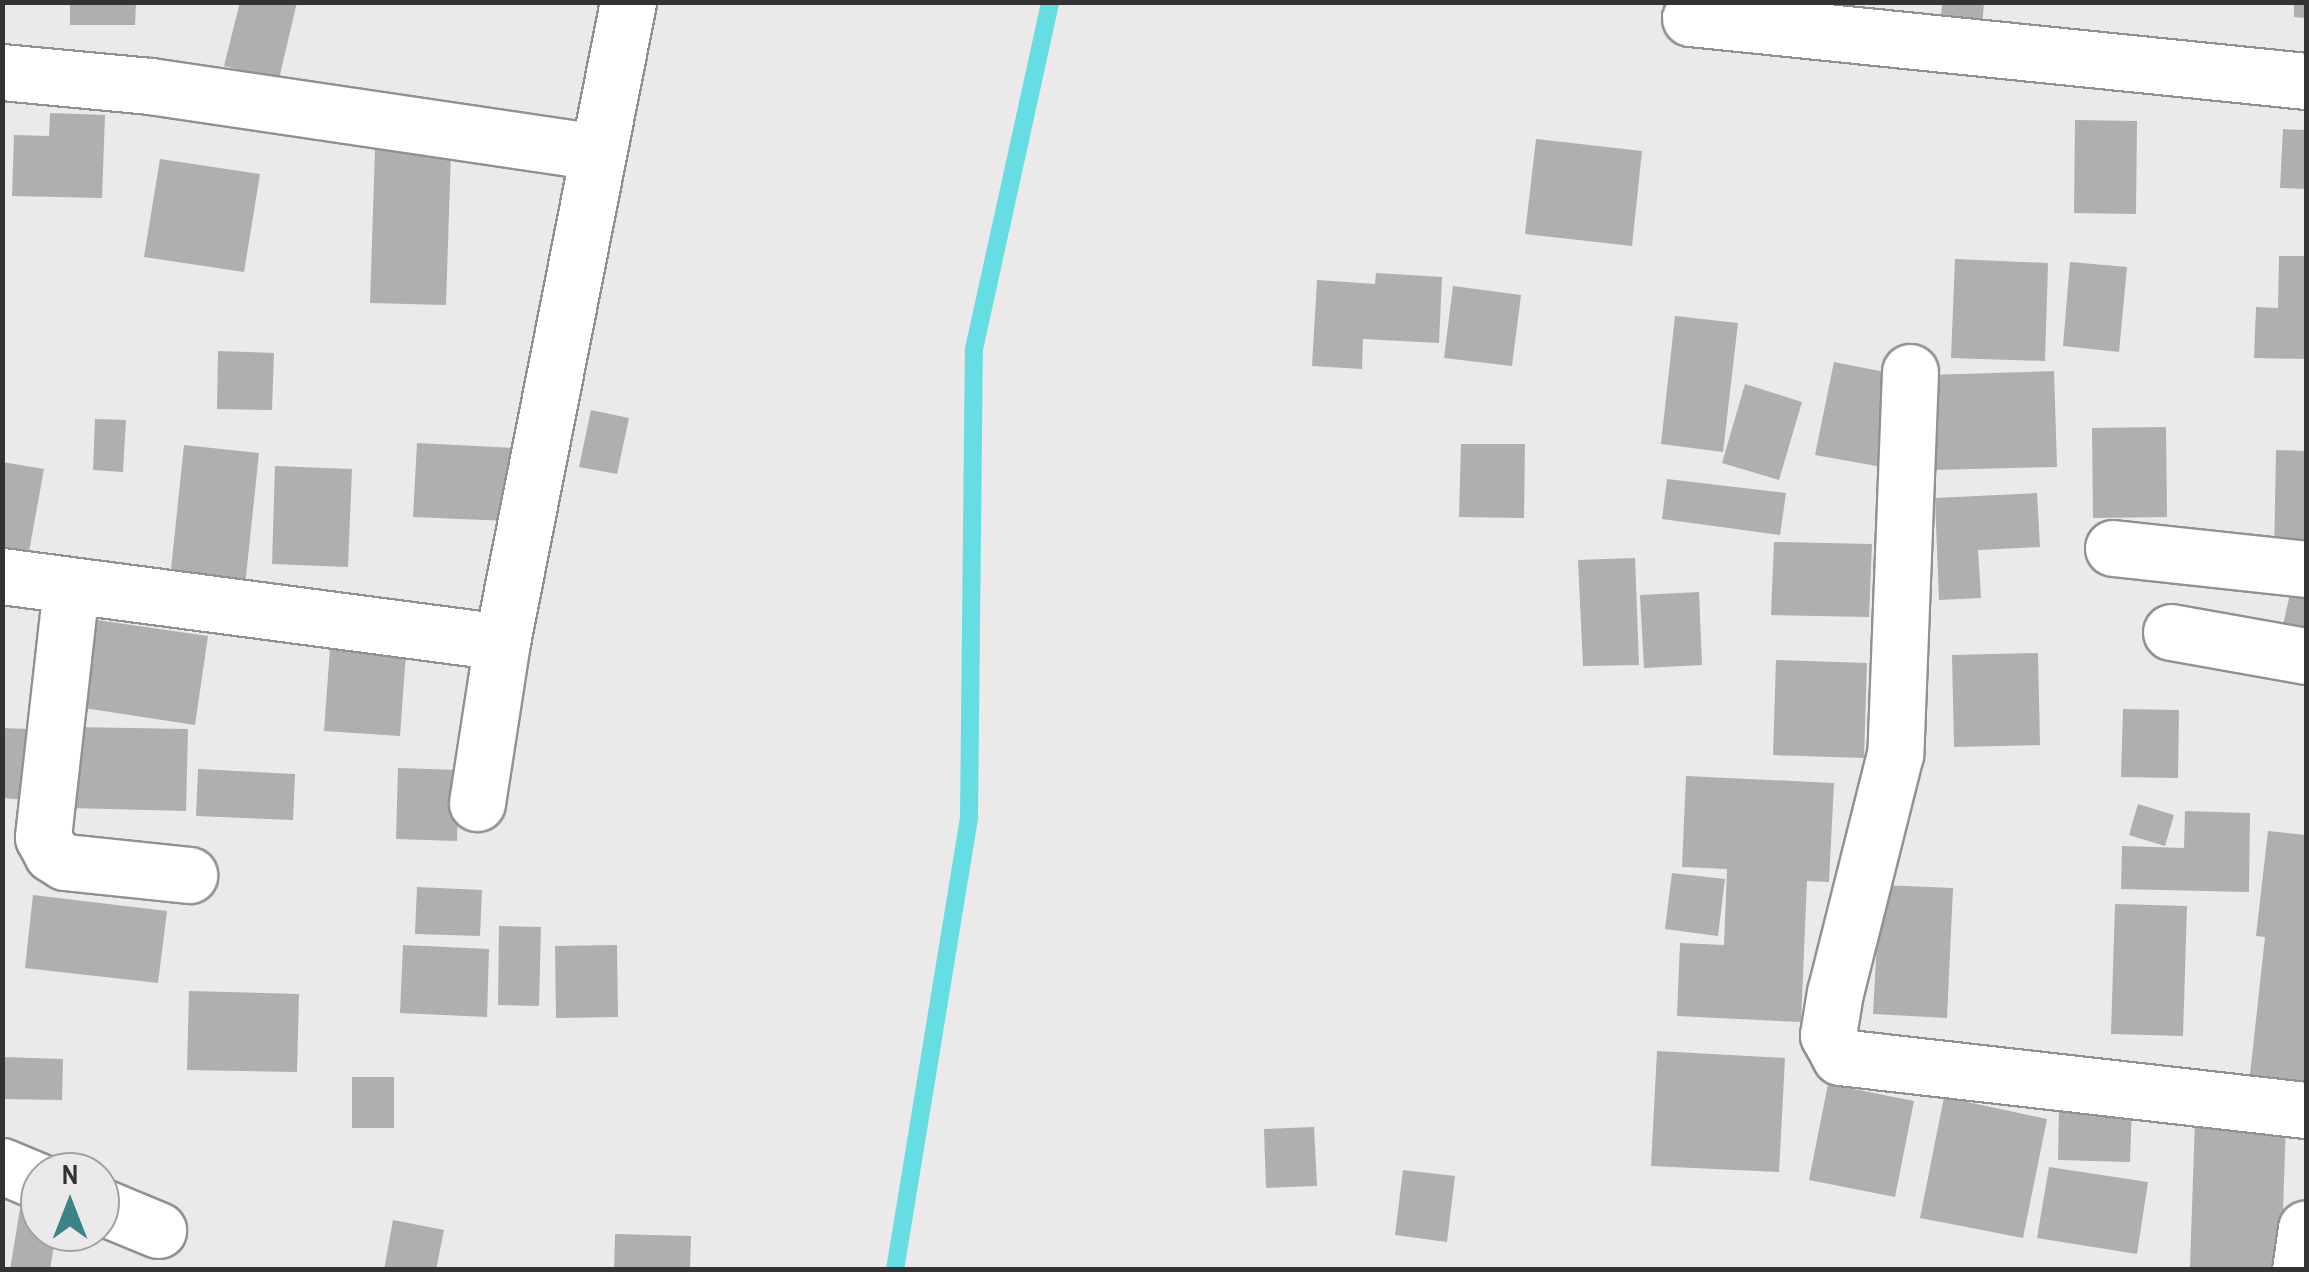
<!DOCTYPE html>
<style>
body{margin:0}
#map{position:relative;width:2309px;height:1272px;overflow:hidden;background:#ece9ea;font-family:"Archivo Narrow",sans-serif}
div>[style]{position:absolute}
[style*='--x']{left:calc(var(--x)*1px);top:calc(var(--y)*1px);width:calc(var(--w)*1px);rotate:calc(var(--a)*1deg)}
.stream>*{height:18px;margin:-9px;padding:0 9px;transform-origin:9px;border-radius:9px;background:#66dde2}
.building>*{inset:0;background:#b1aeb0}
.roads{filter:drop-shadow(2px 0 #939091) drop-shadow(-2px 0 #939091) drop-shadow(0 2px #939091) drop-shadow(0 -2px #939091)}
.street>*{height:55px;margin:-27.5px;padding:0 27.5px;transform-origin:27.5px;border-radius:27.5px;background:#fff}
span{translate:-50% -50%;white-space:nowrap;text-align:center;line-height:1.15;-webkit-text-stroke:8px #ece9ea;paint-order:stroke}
.frame{position:absolute;inset:0;border:5px solid #343334;pointer-events:none}
.north{position:absolute;left:20px;top:1152px;width:100px;height:100px;box-sizing:border-box;background:#ece9ea;border:2px solid #a2a0a1;border-radius:50%;rotate:0deg;font-size:28px;font-weight:700;line-height:40px;text-align:center;color:#343334}
.north::after{content:'';display:block;margin:auto;width:35px;height:45px;background:#3a8386;clip-path:polygon(50% 0,100% 100%,50% 72%,0 100%)}
</style>
<div id="map">
<div class="stream">
<div style="--x:895;--y:1270;--w:459;--a:-80.7"></div>
<div style="--x:969;--y:817;--w:468;--a:-89.4"></div>
<div style="--x:974;--y:349;--w:355;--a:-77.6"></div>
</div>
<div class="building">
<div style="clip-path:polygon(70px 2px,136px 2px,135px 25px,70px 25px)"></div>
<div style="clip-path:polygon(240px 2px,297px 2px,279px 79px,224px 66px)"></div>
<div style="clip-path:polygon(1942px 2px,1984px 2px,1981px 43px,1940px 41px)"></div>
<div style="clip-path:polygon(2294px 2px,2306px 2px,2306px 18px,2294px 17px)"></div>
<div style="clip-path:polygon(50px 113px,105px 115px,102px 198px,12px 196px,14px 135px,49px 136px)"></div>
<div style="clip-path:polygon(2075px 120px,2137px 121px,2136px 214px,2074px 213px)"></div>
<div style="clip-path:polygon(2283px 129px,2306px 130px,2306px 189px,2280px 188px)"></div>
<div style="clip-path:polygon(1536px 139px,1642px 151px,1632px 246px,1525px 234px)"></div>
<div style="clip-path:polygon(375px 149px,451px 151px,446px 305px,370px 303px)"></div>
<div style="clip-path:polygon(160px 159px,260px 174px,244px 272px,144px 257px)"></div>
<div style="clip-path:polygon(2279px 256px,2306px 256px,2306px 359px,2254px 358px,2256px 307px,2278px 308px)"></div>
<div style="clip-path:polygon(1955px 259px,2048px 263px,2045px 361px,1951px 358px)"></div>
<div style="clip-path:polygon(2070px 262px,2127px 267px,2119px 352px,2063px 346px)"></div>
<div style="clip-path:polygon(1376px 273px,1442px 277px,1439px 343px,1363px 339px,1362px 369px,1312px 366px,1317px 280px,1375px 284px)"></div>
<div style="clip-path:polygon(1453px 286px,1521px 295px,1512px 366px,1444px 358px)"></div>
<div style="clip-path:polygon(1675px 316px,1738px 323px,1723px 452px,1661px 444px)"></div>
<div style="clip-path:polygon(218px 351px,274px 353px,272px 410px,217px 409px)"></div>
<div style="clip-path:polygon(1834px 362px,1900px 375px,1882px 467px,1815px 455px)"></div>
<div style="clip-path:polygon(2054px 371px,2057px 467px,1931px 470px,1928px 375px)"></div>
<div style="clip-path:polygon(1745px 384px,1802px 402px,1779px 480px,1722px 463px)"></div>
<div style="clip-path:polygon(591px 410px,629px 418px,617px 474px,579px 467px)"></div>
<div style="clip-path:polygon(95px 419px,126px 420px,123px 472px,93px 470px)"></div>
<div style="clip-path:polygon(2166px 427px,2167px 517px,2093px 518px,2092px 428px)"></div>
<div style="clip-path:polygon(417px 443px,513px 448px,509px 521px,413px 517px)"></div>
<div style="clip-path:polygon(1461px 444px,1525px 444px,1524px 518px,1459px 517px)"></div>
<div style="clip-path:polygon(184px 445px,259px 453px,245px 586px,170px 579px)"></div>
<div style="clip-path:polygon(2276px 450px,2306px 451px,2306px 558px,2274px 557px)"></div>
<div style="clip-path:polygon(2px 462px,44px 469px,28px 557px,2px 553px)"></div>
<div style="clip-path:polygon(275px 466px,352px 469px,348px 567px,272px 564px)"></div>
<div style="clip-path:polygon(1667px 479px,1786px 493px,1780px 535px,1662px 519px)"></div>
<div style="clip-path:polygon(2037px 493px,2040px 547px,1978px 550px,1981px 598px,1939px 600px,1935px 498px)"></div>
<div style="clip-path:polygon(1774px 542px,1872px 544px,1869px 617px,1771px 615px)"></div>
<div style="clip-path:polygon(1635px 558px,1639px 665px,1583px 666px,1578px 560px)"></div>
<div style="clip-path:polygon(2295px 572px,2306px 575px,2306px 634px,2282px 629px)"></div>
<div style="clip-path:polygon(1699px 592px,1702px 665px,1644px 668px,1640px 595px)"></div>
<div style="clip-path:polygon(97px 620px,208px 636px,195px 725px,84px 708px)"></div>
<div style="clip-path:polygon(330px 648px,406px 653px,400px 736px,324px 731px)"></div>
<div style="clip-path:polygon(2038px 653px,2040px 745px,1954px 747px,1952px 655px)"></div>
<div style="clip-path:polygon(1776px 660px,1867px 663px,1864px 758px,1773px 755px)"></div>
<div style="clip-path:polygon(2123px 709px,2179px 710px,2178px 778px,2121px 777px)"></div>
<div style="clip-path:polygon(72px 727px,188px 729px,186px 811px,70px 808px)"></div>
<div style="clip-path:polygon(2px 728px,30px 729px,27px 800px,2px 798px)"></div>
<div style="clip-path:polygon(398px 768px,459px 770px,457px 841px,396px 839px)"></div>
<div style="clip-path:polygon(198px 769px,295px 774px,293px 820px,196px 816px)"></div>
<div style="clip-path:polygon(1686px 776px,1834px 783px,1829px 882px,1807px 881px,1801px 1022px,1677px 1016px,1680px 943px,1724px 945px,1727px 869px,1682px 867px)"></div>
<div style="clip-path:polygon(2138px 804px,2174px 815px,2165px 846px,2129px 835px)"></div>
<div style="clip-path:polygon(2185px 811px,2250px 813px,2249px 892px,2121px 889px,2122px 846px,2184px 848px)"></div>
<div style="clip-path:polygon(2268px 831px,2306px 835px,2306px 1090px,2249px 1084px,2265px 937px,2256px 936px)"></div>
<div style="clip-path:polygon(1672px 873px,1725px 879px,1718px 936px,1665px 929px)"></div>
<div style="clip-path:polygon(1880px 885px,1953px 888px,1947px 1018px,1873px 1014px)"></div>
<div style="clip-path:polygon(417px 887px,482px 890px,480px 936px,415px 934px)"></div>
<div style="clip-path:polygon(33px 895px,167px 911px,158px 983px,25px 968px)"></div>
<div style="clip-path:polygon(2115px 904px,2187px 906px,2183px 1036px,2111px 1034px)"></div>
<div style="clip-path:polygon(499px 926px,541px 927px,539px 1006px,498px 1005px)"></div>
<div style="clip-path:polygon(403px 945px,489px 949px,487px 1017px,400px 1013px)"></div>
<div style="clip-path:polygon(617px 945px,618px 1017px,556px 1018px,555px 946px)"></div>
<div style="clip-path:polygon(189px 991px,299px 994px,297px 1072px,187px 1070px)"></div>
<div style="clip-path:polygon(1657px 1051px,1785px 1058px,1779px 1172px,1651px 1166px)"></div>
<div style="clip-path:polygon(2px 1057px,63px 1059px,62px 1100px,2px 1099px)"></div>
<div style="clip-path:polygon(352px 1077px,394px 1077px,394px 1128px,352px 1128px)"></div>
<div style="clip-path:polygon(1828px 1084px,1914px 1101px,1895px 1197px,1809px 1180px)"></div>
<div style="clip-path:polygon(1944px 1097px,2047px 1119px,2023px 1238px,1920px 1218px)"></div>
<div style="clip-path:polygon(2059px 1103px,2132px 1105px,2130px 1162px,2058px 1160px)"></div>
<div style="clip-path:polygon(2195px 1119px,2286px 1122px,2281px 1270px,2190px 1267px)"></div>
<div style="clip-path:polygon(1314px 1127px,1317px 1186px,1266px 1188px,1264px 1129px)"></div>
<div style="clip-path:polygon(2049px 1167px,2148px 1182px,2137px 1254px,2037px 1238px)"></div>
<div style="clip-path:polygon(1403px 1170px,1455px 1176px,1447px 1242px,1395px 1235px)"></div>
<div style="clip-path:polygon(23px 1190px,40px 1193px,40px 1232px,56px 1232px,50px 1270px,10px 1270px)"></div>
<div style="clip-path:polygon(393px 1220px,444px 1230px,436px 1270px,384px 1270px)"></div>
<div style="clip-path:polygon(615px 1234px,691px 1236px,690px 1270px,614px 1270px)"></div>
</div>
<div class="roads">
<div class="street">
<div style="--x:1690;--y:18;--w:619;--a:5.84"></div>
<div style="--x:2;--y:72;--w:149;--a:5.4"></div>
<div style="--x:150;--y:86;--w:452;--a:8.4"></div>
<div style="--x:1910;--y:372;--w:382;--a:92.2"></div>
<div style="--x:1895;--y:754;--w:245;--a:104.1"></div>
<div style="--x:1835;--y:992;--w:44;--a:99.2"></div>
<div style="--x:1828;--y:1035;--w:25;--a:61"></div>
<div style="--x:1840;--y:1057;--w:469;--a:6.5"></div>
<div style="--x:2113;--y:548;--w:194;--a:6.2"></div>
<div style="--x:2;--y:576;--w:504;--a:7.52"></div>
<div style="--x:71;--y:587;--w:252;--a:96.4"></div>
<div style="--x:43;--y:837;--w:19;--a:62"></div>
<div style="--x:52;--y:854;--w:15;--a:32"></div>
<div style="--x:65;--y:862;--w:125;--a:6"></div>
<div style="--x:2171;--y:632;--w:137;--a:10.1"></div>
<div style="--x:477;--y:803;--w:163;--a:-81.2"></div>
<div style="--x:502;--y:642;--w:652;--a:-78.86"></div>
<div style="--x:2;--y:1166;--w:41;--a:22.8"></div>
<div style="--x:100;--y:1206;--w:63;--a:22.5"></div>
<div style="--x:2300;--y:1270;--w:42;--a:-81.9"></div>
</div>
</div>
<div class="frame"></div>
<div class="north">N</div>
</div>
